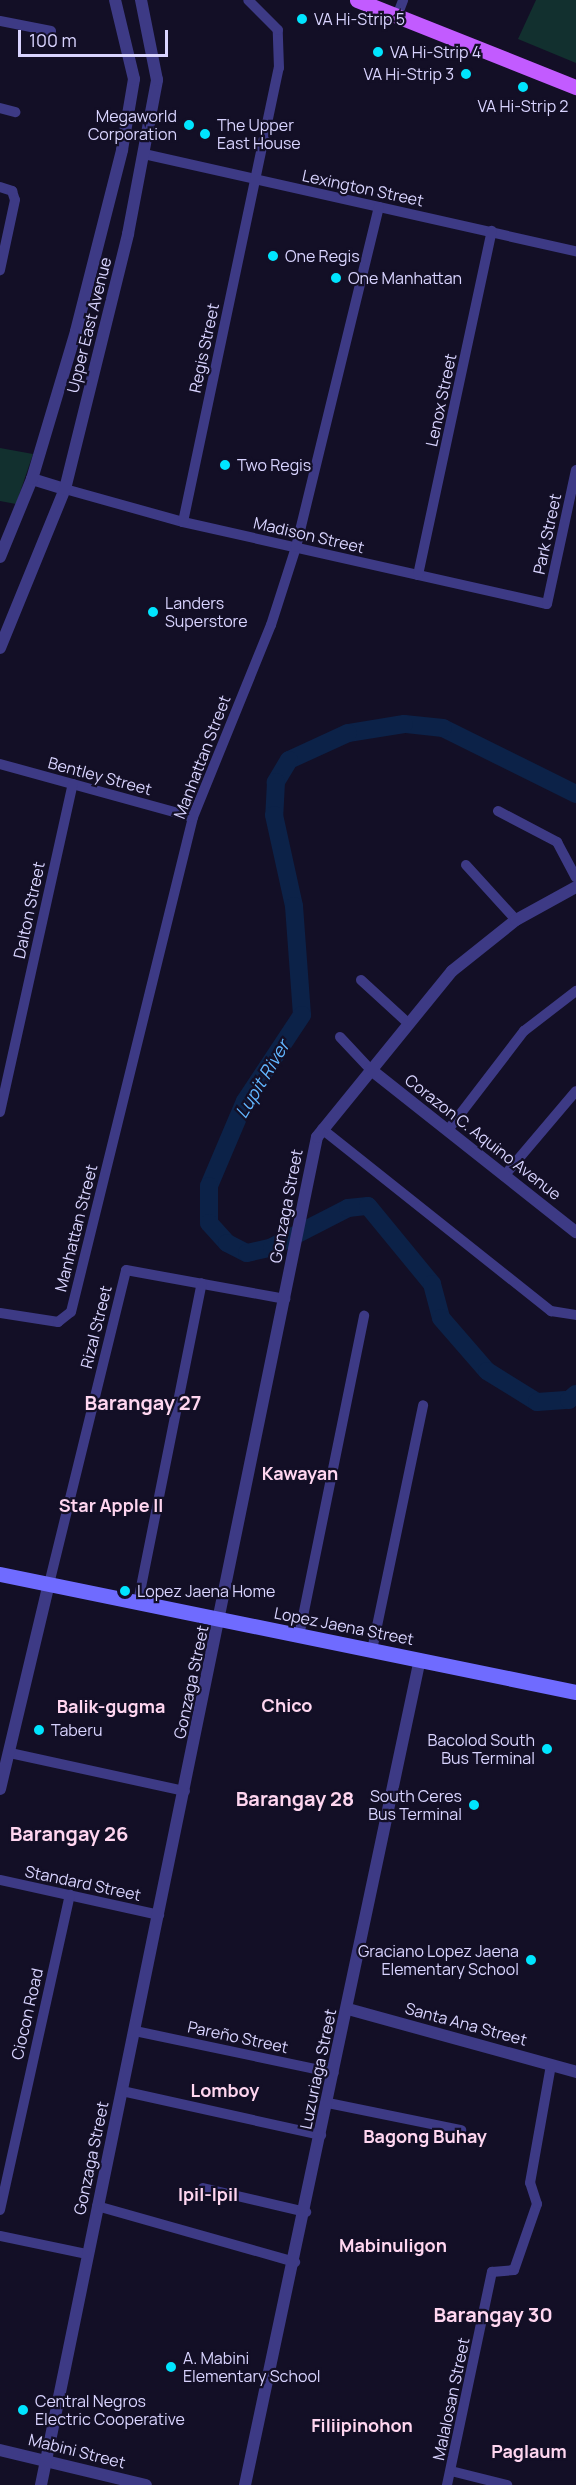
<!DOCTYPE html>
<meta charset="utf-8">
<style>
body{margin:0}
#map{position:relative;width:576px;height:2485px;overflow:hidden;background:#130f26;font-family:Manrope,sans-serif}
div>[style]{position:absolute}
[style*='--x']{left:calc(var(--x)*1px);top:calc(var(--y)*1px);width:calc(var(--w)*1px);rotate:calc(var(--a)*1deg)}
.green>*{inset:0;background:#12302f}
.river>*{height:18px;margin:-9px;padding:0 9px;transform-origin:9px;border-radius:9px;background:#0c2248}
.minor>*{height:10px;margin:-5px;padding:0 5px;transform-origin:5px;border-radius:5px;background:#3d3a85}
.tertiary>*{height:12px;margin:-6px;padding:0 6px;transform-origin:6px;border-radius:6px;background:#3d3a85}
.secondary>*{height:15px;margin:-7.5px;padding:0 7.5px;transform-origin:7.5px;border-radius:7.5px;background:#6f6bff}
.primary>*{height:15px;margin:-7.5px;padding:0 7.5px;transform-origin:7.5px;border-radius:7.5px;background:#c25bff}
.dots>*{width:16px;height:16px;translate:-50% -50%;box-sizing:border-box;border:3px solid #130f26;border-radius:50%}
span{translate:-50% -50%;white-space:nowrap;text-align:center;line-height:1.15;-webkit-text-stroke:4.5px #130f26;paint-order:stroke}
.poi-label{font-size:16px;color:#d9d4ff}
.left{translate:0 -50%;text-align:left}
.right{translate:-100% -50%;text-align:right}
.street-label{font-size:16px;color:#d9d4ff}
.water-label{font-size:18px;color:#62b6ff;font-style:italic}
.neighbourhood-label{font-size:18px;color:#ffd6f0;font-weight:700}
.quarter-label{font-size:20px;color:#ffd6f0;font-weight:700}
.scale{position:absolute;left:18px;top:30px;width:150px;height:27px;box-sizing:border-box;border:3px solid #d9d4ff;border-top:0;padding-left:8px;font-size:18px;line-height:21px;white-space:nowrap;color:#d9d4ff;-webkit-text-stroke:4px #130f26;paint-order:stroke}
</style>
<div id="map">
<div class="green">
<div style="clip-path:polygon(536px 0,576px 0,576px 63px,518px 39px)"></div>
<div style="clip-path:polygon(0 448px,33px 454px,16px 504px,0 501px)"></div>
</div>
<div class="river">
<div style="--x:576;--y:794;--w:148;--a:-153.6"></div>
<div style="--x:443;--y:728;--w:39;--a:-174"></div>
<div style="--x:404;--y:724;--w:57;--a:170.9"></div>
<div style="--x:348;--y:733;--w:65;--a:155.4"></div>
<div style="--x:289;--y:760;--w:26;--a:121"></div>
<div style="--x:276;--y:782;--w:33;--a:93"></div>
<div style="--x:274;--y:815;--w:93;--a:77.6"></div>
<div style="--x:294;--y:906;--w:109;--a:85.8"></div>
<div style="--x:302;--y:1015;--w:103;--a:123.5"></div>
<div style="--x:245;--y:1101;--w:92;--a:113"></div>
<div style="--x:209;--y:1186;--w:37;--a:90"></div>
<div style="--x:209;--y:1223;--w:27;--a:48"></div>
<div style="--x:227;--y:1243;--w:22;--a:27"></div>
<div style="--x:247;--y:1253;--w:26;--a:-13"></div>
<div style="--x:272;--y:1247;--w:85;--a:-27.2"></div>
<div style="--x:348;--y:1208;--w:20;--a:-6"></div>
<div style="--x:368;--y:1206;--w:101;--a:50.6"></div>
<div style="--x:432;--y:1284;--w:35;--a:75"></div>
<div style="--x:441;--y:1318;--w:70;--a:49"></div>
<div style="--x:487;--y:1371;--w:59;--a:31.8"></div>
<div style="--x:537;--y:1402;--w:32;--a:-4"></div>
<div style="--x:569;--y:1400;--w:9;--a:-41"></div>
</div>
<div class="minor">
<div style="--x:397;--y:16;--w:17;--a:-69"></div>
<div style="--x:0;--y:21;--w:52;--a:11.1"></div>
<div style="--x:0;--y:108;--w:16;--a:15"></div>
<div style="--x:144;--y:154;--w:443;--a:12.7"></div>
<div style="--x:0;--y:187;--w:13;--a:18"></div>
<div style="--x:12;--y:191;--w:9;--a:72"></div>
<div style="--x:15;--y:200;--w:72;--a:102.1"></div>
<div style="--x:65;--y:489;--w:123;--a:15.6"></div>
<div style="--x:183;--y:522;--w:373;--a:12.7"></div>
<div style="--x:547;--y:604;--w:137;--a:-77.8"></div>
<div style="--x:183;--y:522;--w:464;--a:-78.1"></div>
<div style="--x:279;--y:68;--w:38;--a:-92"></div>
<div style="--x:278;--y:30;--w:42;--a:-135"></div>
<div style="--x:418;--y:575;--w:352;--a:-77.9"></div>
<div style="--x:0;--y:764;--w:200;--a:15.4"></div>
<div style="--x:498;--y:811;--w:67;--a:27.7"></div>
<div style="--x:557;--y:842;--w:40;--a:62"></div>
<div style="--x:466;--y:865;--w:74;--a:47.7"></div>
<div style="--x:361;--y:980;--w:64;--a:42.5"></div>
<div style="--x:340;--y:1037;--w:44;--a:46.8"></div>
<div style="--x:0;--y:1112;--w:336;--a:-77.5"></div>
<div style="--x:322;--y:1129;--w:293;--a:38.5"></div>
<div style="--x:551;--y:1311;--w:25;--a:9"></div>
<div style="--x:448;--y:1130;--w:125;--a:-52.5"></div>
<div style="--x:524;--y:1031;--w:66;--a:-37.6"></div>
<div style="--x:504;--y:1176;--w:111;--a:-49.7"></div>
<div style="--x:0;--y:1313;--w:59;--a:8.8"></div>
<div style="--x:58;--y:1322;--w:16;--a:-38"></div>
<div style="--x:71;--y:1312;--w:510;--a:-76.15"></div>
<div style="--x:193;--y:817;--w:207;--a:-67.9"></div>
<div style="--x:271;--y:625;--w:82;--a:-72.2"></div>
<div style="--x:296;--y:547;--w:350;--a:-76.3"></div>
<div style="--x:49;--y:1584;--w:323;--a:-76.2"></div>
<div style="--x:126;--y:1270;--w:162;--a:10.3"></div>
<div style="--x:138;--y:1602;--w:325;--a:-78.7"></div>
<div style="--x:299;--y:1636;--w:327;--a:-78.5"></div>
<div style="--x:372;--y:1650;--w:250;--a:-78.2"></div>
<div style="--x:10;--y:1753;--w:179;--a:12.3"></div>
<div style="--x:0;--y:1880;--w:163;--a:12.4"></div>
<div style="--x:135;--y:2031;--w:203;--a:11.9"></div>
<div style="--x:122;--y:2091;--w:204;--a:12.5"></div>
<div style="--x:328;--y:2103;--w:136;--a:11.5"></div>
<div style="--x:203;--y:2188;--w:106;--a:13.1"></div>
<div style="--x:97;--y:2206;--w:206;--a:15.8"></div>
<div style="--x:0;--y:2210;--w:323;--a:-77.5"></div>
<div style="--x:0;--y:2236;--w:89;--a:11.7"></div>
<div style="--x:451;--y:2471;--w:58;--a:14"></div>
<div style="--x:447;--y:2485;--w:218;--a:-78.1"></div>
<div style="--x:492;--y:2272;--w:22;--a:-5"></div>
<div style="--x:514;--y:2270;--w:70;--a:-70.8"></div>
<div style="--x:537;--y:2204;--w:22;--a:-108"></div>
<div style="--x:530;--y:2183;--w:120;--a:-79.9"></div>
</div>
<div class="tertiary">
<div style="--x:32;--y:479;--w:34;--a:17"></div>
<div style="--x:0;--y:557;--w:84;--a:-67.7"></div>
<div style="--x:32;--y:479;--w:154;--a:-73.4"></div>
<div style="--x:76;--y:331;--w:187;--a:-75.7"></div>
<div style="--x:122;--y:150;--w:72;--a:-80.4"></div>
<div style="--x:134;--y:79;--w:81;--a:-103.5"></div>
<div style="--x:0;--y:648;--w:172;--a:-67.8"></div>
<div style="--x:65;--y:489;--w:263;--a:-76.1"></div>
<div style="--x:128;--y:234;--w:157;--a:-79.3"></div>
<div style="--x:157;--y:80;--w:82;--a:-101.3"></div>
<div style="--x:370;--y:1069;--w:263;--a:38.4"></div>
<div style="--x:0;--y:1789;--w:211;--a:-76.6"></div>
<div style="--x:348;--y:2009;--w:237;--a:15.4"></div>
<div style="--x:0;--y:2450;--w:150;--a:13.5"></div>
<div style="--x:41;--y:2485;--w:1376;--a:-78.43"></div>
<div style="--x:317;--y:1137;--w:214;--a:-50.9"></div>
<div style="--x:452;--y:971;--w:82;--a:-38.6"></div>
<div style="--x:516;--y:920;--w:68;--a:-28.8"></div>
<div style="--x:245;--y:2485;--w:844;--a:-78.04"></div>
</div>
<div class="secondary">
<div style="--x:0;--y:1574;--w:588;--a:11.58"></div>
</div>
<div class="primary">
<div style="--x:357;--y:0;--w:236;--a:21.7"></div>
</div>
<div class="dots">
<div style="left:302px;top:19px;background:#00e5ff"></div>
<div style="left:378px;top:52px;background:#00e5ff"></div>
<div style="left:466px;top:74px;background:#00e5ff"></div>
<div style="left:523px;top:87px;background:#00e5ff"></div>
<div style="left:189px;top:125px;background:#00e5ff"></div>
<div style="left:205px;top:134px;background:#00e5ff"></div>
<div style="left:273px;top:256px;background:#00e5ff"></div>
<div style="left:336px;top:278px;background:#00e5ff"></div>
<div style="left:225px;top:465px;background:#00e5ff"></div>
<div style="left:153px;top:612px;background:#00e5ff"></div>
<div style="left:125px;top:1591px;background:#00e5ff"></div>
<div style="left:39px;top:1730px;background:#00e5ff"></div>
<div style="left:547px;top:1749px;background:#00e5ff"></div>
<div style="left:474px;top:1805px;background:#00e5ff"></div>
<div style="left:531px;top:1960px;background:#00e5ff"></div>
<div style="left:171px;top:2367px;background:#00e5ff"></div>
<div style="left:23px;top:2410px;background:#00e5ff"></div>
</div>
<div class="poi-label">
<span class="left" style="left:314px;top:19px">VA Hi-Strip 5</span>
<span class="left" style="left:390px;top:52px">VA Hi-Strip 4</span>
<span class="right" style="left:454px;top:74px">VA Hi-Strip 3</span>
<span style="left:523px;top:106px">VA Hi-Strip 2</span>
<span class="right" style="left:177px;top:125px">Megaworld<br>Corporation</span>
<span class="left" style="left:217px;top:134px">The Upper<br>East House</span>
<span class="left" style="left:285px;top:256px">One Regis</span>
<span class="left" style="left:348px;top:278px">One Manhattan</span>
<span class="left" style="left:237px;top:465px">Two Regis</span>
<span class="left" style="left:165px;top:612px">Landers<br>Superstore</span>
<span class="left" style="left:137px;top:1591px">Lopez Jaena Home</span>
<span class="left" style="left:51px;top:1730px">Taberu</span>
<span class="right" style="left:535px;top:1749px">Bacolod South<br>Bus Terminal</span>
<span class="right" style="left:462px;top:1805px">South Ceres<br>Bus Terminal</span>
<span class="right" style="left:519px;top:1960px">Graciano Lopez Jaena<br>Elementary School</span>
<span class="left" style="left:183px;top:2367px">A. Mabini<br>Elementary School</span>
<span class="left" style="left:35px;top:2410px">Central Negros<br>Electric Cooperative</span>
</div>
<div class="street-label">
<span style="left:363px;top:188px;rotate:12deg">Lexington Street</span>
<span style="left:89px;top:325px;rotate:-76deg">Upper East Avenue</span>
<span style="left:204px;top:348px;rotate:-78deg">Regis Street</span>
<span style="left:441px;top:400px;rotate:-78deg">Lenox Street</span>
<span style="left:547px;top:534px;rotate:-78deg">Park Street</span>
<span style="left:309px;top:535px;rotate:13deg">Madison Street</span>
<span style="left:202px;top:757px;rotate:-69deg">Manhattan Street</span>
<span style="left:100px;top:776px;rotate:15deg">Bentley Street</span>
<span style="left:29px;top:910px;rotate:-78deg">Dalton Street</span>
<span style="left:483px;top:1137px;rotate:38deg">Corazon C. Aquino Avenue</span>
<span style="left:286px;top:1206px;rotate:-79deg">Gonzaga Street</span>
<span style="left:76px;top:1228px;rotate:-76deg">Manhattan Street</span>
<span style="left:96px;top:1327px;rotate:-76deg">Rizal Street</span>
<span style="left:344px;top:1626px;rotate:11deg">Lopez Jaena Street</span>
<span style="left:191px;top:1682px;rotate:-78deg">Gonzaga Street</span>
<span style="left:83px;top:1883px;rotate:12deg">Standard Street</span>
<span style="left:27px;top:2014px;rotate:-77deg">Ciocon Road</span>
<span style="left:466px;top:2024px;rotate:15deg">Santa Ana Street</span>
<span style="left:238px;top:2037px;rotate:12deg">Pareño Street</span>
<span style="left:318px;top:2069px;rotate:-78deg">Luzuriaga Street</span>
<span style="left:91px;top:2158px;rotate:-78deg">Gonzaga Street</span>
<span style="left:451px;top:2399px;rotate:-78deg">Malalosan Street</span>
<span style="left:77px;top:2451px;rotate:14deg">Mabini Street</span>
</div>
<div class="water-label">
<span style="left:262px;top:1079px;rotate:-59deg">Lupit River</span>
</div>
<div class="neighbourhood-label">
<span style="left:300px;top:1473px">Kawayan</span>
<span style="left:111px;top:1505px">Star Apple II</span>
<span style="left:287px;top:1705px">Chico</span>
<span style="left:111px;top:1706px">Balik-gugma</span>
<span style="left:225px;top:2090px">Lomboy</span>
<span style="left:425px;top:2136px">Bagong Buhay</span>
<span style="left:208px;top:2194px">Ipil-Ipil</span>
<span style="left:393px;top:2245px">Mabinuligon</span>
<span style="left:362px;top:2425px">Filiipinohon</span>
<span style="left:529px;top:2451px">Paglaum</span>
</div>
<div class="quarter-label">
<span style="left:143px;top:1402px">Barangay 27</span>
<span style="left:295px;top:1798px">Barangay 28</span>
<span style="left:69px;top:1833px">Barangay 26</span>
<span style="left:493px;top:2314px">Barangay 30</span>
</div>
<div class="scale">100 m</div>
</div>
